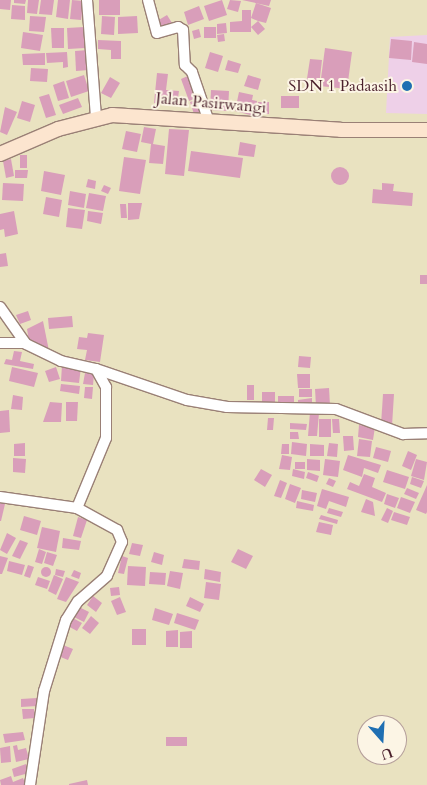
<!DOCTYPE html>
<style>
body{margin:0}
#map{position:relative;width:427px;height:785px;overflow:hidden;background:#e9e2c0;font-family:Cardo,serif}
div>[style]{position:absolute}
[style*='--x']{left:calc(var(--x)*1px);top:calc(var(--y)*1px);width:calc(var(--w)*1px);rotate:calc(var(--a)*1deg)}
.built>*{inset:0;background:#eed0e8}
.building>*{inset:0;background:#d99eba}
.round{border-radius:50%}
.roads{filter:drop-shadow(1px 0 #9a8076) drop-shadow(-1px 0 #9a8076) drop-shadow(0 1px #9a8076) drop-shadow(0 -1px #9a8076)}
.street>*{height:10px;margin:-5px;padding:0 5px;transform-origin:5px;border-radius:5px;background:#fff}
.secondary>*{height:14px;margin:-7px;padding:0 7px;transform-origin:7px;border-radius:7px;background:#fce5cf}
.dots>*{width:14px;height:14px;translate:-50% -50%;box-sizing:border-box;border:2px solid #fcf5e5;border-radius:50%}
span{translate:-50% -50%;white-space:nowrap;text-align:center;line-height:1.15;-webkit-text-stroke:4px #fcf5e5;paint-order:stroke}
.poi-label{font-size:16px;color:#4a1f2b}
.right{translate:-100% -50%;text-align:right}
.street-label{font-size:16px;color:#4a1f2b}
.north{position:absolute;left:357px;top:715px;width:50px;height:50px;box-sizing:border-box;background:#fcf5e5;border:1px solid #b59f9b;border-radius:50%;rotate:161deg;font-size:14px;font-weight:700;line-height:20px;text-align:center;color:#4a1f2b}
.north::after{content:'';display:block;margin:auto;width:18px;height:22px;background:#1f6fb2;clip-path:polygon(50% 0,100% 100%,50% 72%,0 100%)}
</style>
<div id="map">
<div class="built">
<div style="clip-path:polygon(427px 35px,427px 114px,386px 113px,390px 37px)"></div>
</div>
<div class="building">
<div style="clip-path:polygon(0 0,11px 0,10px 10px,0 9px)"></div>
<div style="clip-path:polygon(14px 0,26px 0,25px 4px,14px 3px)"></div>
<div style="clip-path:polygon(28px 0,39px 0,37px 14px,27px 13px)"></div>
<div style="clip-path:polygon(41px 0,54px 0,52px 15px,39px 14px)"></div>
<div style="clip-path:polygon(58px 0,70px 0,68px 19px,56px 17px)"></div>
<div style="clip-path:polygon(72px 0,84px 1px,81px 20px,70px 19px)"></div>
<div style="clip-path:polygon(99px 0,120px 0,120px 15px,99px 15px)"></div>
<div style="clip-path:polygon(222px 0,227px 15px,209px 21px,204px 6px)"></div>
<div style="clip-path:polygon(230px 0,241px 1px,238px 12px,227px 9px)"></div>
<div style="clip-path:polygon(242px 0,271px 0,269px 6px)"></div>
<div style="clip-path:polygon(256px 3px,271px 8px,266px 23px,258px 21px,265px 29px,258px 35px,251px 27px,258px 21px,251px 18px)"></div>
<div style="clip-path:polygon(12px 5px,25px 6px,25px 20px,11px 19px)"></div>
<div style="clip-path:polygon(199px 6px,204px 19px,188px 25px,184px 12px)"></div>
<div style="clip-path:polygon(242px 10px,251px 10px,251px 32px,230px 32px,230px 22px,242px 21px)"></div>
<div style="clip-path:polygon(167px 15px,172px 23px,161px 29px,157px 21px)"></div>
<div style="clip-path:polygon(30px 16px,46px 17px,44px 32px,29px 31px)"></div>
<div style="clip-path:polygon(102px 16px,115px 17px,114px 35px,101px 34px)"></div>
<div style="clip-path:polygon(137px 16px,138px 33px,118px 34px,118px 17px)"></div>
<div style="clip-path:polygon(226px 23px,227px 33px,217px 34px,217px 24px)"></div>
<div style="clip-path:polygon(84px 27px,85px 48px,68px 49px,67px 28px)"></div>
<div style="clip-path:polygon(204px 27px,216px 27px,216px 38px,204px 38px)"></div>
<div style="clip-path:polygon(51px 28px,64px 28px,64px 48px,52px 48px)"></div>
<div style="clip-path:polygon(199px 29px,201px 37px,194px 39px,192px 31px)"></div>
<div style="clip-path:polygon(23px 32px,43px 35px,40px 51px,21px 48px)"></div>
<div style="clip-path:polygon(224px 34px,225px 41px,218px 42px,217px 35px)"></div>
<div style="clip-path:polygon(391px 39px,412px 41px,411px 60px,389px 58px)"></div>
<div style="clip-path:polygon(98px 40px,121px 41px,121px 59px,111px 59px,111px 50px,98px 49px)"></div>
<div style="clip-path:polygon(414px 42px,427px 44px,427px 64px,412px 62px)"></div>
<div style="clip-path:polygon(325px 48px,352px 52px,347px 89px,320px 86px)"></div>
<div style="clip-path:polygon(88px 50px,89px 70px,76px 71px,75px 51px)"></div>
<div style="clip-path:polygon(67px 52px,68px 67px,63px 68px,63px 62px,47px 63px,46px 53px)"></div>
<div style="clip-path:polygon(210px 52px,223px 56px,218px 72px,205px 68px)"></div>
<div style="clip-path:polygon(45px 53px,45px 65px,23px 65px,22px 54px)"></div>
<div style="clip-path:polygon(310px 59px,322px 60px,319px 86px,306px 85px)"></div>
<div style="clip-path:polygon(228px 60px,241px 64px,238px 73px,225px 70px)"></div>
<div style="clip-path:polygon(31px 68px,48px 69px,47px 82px,30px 81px)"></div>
<div style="clip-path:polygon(157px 73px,168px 74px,166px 90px,179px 91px,177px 105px,154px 103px)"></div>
<div style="clip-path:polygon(84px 75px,89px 91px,71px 97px,66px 81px)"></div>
<div style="clip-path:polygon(190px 75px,199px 97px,189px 101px,181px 79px)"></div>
<div style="clip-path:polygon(248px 75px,261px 79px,258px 90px,244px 86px)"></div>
<div style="clip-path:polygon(110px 77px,120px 83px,111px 98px,101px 93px)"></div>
<div style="clip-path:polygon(64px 81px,69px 98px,58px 101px,53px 85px)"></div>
<div style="clip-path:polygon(211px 90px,229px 91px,228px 111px,210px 110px)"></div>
<div style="clip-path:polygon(239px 92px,253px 95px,252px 100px,257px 101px,254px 116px,235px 111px)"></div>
<div style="clip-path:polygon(49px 94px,56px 115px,46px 118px,39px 97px)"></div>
<div style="clip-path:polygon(281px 96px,299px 96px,299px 108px,281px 108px)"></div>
<div style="clip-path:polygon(78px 98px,82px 107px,63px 114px,59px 105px)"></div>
<div style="clip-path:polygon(201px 98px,205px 111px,194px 114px,190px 102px)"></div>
<div style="clip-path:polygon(22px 101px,35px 105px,30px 122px,17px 118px)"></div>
<div style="clip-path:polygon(258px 102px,269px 102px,269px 114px,259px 114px)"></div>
<div style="clip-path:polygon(5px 107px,17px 112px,7px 135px,0 132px)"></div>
<div style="clip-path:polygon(144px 127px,156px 129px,153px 144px,165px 146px,163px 164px,149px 163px,151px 144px,141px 142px)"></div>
<div style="clip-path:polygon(169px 129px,189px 130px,184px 176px,165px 174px)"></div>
<div style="clip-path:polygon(126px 131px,141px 134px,137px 152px,122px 149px)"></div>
<div style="clip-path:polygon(240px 142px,256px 145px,254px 157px,238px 155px)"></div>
<div style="clip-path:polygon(191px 151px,243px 158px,240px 178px,188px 171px)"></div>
<div style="clip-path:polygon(20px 155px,27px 155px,27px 168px,20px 168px)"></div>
<div style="clip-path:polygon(124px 157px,146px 160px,140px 194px,119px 191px)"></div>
<div style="clip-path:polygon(11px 159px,14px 176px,6px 178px,3px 161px)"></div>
<div class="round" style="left:331px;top:167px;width:18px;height:18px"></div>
<div style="clip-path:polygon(15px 170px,28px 170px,27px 178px,15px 178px)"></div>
<div style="clip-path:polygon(44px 171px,65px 175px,61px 195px,41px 191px)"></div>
<div style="clip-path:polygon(88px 179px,96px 181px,95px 189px,86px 187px)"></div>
<div style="clip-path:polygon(3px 183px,24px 184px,23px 201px,2px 200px)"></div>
<div style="clip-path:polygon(382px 183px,394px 184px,393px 191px,413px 193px,412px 206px,372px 203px,373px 189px,382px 190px)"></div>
<div style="clip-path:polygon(104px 185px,111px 188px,108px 194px,101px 191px)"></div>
<div style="clip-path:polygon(70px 191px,86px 194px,84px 208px,68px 205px)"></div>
<div style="clip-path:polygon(89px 193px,106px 196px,103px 211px,86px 208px)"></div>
<div style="clip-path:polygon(46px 197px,62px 200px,59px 217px,43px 214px)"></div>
<div style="clip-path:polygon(128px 203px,142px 203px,139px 219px,128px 220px)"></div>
<div style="clip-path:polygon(120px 204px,126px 204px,127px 218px,121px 218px)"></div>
<div style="clip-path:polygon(68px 208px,85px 210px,82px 229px,66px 227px)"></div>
<div style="clip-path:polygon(14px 211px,18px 234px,5px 237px,4px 229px,0 230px,0 214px)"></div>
<div style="clip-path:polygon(88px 211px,103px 213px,101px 224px,87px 221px)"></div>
<div style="clip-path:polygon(6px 253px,8px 266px,0 267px,0 254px)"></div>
<div style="clip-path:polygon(420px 275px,427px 275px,427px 284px,420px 284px)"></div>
<div style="clip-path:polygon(28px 311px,31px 320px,20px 324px,16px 315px)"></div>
<div style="clip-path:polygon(72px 316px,73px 327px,49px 329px,48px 318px)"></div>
<div style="clip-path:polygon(43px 321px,49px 351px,34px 348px,29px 341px,27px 329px)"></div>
<div style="clip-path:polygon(88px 333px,104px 335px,100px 362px,85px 360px,87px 350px,77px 349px,79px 337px,87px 338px)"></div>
<div style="clip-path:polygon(14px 351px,22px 352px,20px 361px,34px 364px,33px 369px,4px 364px,6px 359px,12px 360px)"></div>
<div style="clip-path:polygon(299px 356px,311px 357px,310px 368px,298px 367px)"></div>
<div style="clip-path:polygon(62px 365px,81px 367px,79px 383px,61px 381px)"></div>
<div style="clip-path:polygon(12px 367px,38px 373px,34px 387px,9px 381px)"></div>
<div style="clip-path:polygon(56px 367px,60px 379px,49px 382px,45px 371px)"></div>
<div style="clip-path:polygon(85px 373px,94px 374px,93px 385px,83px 384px)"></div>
<div style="clip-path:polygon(297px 374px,310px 374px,310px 388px,298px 388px)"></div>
<div style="clip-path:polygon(61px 384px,80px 386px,79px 394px,60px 391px)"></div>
<div style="clip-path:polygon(247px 385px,254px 385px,254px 400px,247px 400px)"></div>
<div style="clip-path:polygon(85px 387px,93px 387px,92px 399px,84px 398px)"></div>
<div style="clip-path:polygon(329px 388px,330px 405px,316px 406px,315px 389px)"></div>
<div style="clip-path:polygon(299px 389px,312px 389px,312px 397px,299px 397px)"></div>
<div style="clip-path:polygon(262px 392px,275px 392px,275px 402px,262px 402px)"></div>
<div style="clip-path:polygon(383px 394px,394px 394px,392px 426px,381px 425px)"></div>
<div style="clip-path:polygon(13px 395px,23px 397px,22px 410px,11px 409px)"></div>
<div style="clip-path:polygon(278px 396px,294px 396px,294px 403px,278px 403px)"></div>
<div style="clip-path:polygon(312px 398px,312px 405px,298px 406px,298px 400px)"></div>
<div style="clip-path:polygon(50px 402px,62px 403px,61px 422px,43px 422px)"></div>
<div style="clip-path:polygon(66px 402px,78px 402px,77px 421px,66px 421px)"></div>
<div style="clip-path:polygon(9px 410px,10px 432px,0 433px,0 411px)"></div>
<div style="clip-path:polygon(310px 412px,319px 413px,317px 436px,308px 436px)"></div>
<div style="clip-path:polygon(268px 418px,274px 418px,273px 430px,267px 430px)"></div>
<div style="clip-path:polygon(319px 419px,331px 419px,331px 437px,319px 437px)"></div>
<div style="clip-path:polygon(332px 419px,339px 419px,340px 433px,333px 433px)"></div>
<div style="clip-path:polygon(290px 423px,307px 424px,306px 430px,290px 429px)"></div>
<div style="clip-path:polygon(359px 425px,375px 427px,373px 440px,358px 437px)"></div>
<div style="clip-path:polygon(290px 432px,298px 432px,299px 439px,290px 439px)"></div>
<div style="clip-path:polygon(343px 436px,353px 436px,354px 450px,344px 451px)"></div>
<div style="clip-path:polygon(359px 439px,372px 441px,370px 457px,357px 456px)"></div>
<div style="clip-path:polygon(292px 442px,307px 444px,306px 456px,291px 454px)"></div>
<div style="clip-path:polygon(25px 443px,25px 456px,14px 456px,14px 444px)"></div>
<div style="clip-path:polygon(329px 443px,338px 444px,337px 457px,327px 456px)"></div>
<div style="clip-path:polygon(282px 444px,289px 444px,289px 454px,281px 454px)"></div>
<div style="clip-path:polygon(310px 444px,324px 445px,324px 456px,310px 456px)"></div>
<div style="clip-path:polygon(376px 447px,391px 451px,388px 462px,373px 458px)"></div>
<div style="clip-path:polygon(408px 451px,417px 455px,411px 470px,402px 466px)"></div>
<div style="clip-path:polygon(282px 455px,292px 457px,290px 470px,279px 469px)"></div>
<div style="clip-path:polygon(348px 455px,381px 465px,378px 473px,364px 468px,362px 477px,343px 470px)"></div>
<div style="clip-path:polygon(13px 458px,26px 459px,25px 473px,13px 472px)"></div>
<div style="clip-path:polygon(307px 459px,320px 460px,320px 471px,307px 470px)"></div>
<div style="clip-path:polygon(325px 459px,340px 461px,338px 477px,323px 475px)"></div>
<div style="clip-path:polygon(416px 459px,427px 462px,424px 480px,411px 476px)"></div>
<div style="clip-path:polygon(295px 462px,305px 462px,305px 469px,295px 469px)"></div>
<div style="clip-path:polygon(261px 469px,272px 475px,265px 487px,254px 480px)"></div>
<div style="clip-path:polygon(293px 469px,305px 472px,304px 479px,292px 476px)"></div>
<div style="clip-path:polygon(387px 470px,409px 477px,405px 489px,383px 482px)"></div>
<div style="clip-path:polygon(308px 472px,319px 476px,317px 482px,306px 478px)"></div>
<div style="clip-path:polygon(364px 474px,375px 478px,372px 487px,386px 493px,382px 502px,347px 489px,350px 482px,359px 486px)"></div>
<div style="clip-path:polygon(412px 477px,424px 481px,421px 488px,410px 484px)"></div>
<div style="clip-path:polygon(329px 478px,336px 481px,333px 487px,326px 484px)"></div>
<div style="clip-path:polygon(280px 480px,287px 483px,281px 498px,274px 496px)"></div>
<div style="clip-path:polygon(290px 484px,301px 488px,295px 503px,285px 499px)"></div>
<div style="clip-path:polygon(427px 485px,427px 512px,426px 514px,416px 510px)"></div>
<div style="clip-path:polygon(407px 488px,419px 493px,416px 499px,404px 494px)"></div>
<div style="clip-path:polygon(322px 489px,349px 497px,346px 507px,329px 501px,326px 509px,317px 506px)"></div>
<div style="clip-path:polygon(302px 490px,317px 493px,315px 502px,301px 499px)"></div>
<div style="clip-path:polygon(387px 494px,399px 498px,395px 508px,384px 504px)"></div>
<div style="clip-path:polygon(401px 497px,415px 502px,410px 513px,397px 508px)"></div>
<div style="clip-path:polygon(366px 499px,373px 502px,375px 516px,361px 512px)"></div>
<div style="clip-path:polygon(297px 501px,314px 505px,313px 511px,296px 508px)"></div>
<div style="clip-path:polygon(0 503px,5px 504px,1px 521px,0 521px)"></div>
<div style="clip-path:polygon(329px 508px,343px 512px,341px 517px,327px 513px)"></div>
<div style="clip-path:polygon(387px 508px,393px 511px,388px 523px,381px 520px)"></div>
<div style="clip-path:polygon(394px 512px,410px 517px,407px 525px,391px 520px)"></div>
<div style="clip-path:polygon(321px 515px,338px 520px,337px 524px,319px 519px)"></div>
<div style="clip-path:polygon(24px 516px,41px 521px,37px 535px,20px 530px)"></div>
<div style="clip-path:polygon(78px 517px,87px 520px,81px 538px,73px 536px)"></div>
<div style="clip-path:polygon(319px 522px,333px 525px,331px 535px,316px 532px)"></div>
<div style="clip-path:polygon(42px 527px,60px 531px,56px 552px,37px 548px)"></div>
<div style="clip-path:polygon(7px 533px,16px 538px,7px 554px,0 550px)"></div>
<div style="clip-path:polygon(63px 538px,81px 541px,79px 550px,62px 548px)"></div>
<div style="clip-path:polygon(20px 540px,28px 543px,20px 559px,12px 556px)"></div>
<div style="clip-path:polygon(132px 543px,143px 545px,140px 556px,129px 554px)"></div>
<div style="clip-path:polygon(39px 549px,46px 552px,42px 564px,35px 562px)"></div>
<div style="clip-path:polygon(238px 549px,253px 556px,246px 569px,231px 562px)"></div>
<div style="clip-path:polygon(47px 552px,57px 555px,53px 566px,44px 563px)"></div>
<div style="clip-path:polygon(154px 552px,164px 555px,162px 565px,151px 562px)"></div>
<div style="clip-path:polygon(0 556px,8px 558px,2px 574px,0 574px)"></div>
<div style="clip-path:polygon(122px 556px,128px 558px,124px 574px,118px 573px)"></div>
<div style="clip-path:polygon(184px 559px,200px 561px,199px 570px,182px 568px)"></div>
<div style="clip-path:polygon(9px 561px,25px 565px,22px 575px,7px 571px)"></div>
<div style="clip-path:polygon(28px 565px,34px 567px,30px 578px,24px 576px)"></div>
<div style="clip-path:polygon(128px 566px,146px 567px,145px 586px,127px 585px)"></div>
<div class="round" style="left:41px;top:567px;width:10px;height:10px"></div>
<div style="clip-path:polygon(56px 569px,65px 571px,63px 577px,55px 575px)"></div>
<div style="clip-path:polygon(205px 569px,221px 572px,220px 582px,204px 579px)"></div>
<div style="clip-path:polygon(74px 570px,81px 573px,79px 579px,71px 576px)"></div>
<div style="clip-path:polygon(170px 571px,183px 573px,180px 589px,167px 586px)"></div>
<div style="clip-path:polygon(150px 572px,166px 573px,165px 585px,149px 584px)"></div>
<div style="clip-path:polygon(54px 575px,63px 579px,56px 595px,48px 591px)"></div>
<div style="clip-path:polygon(38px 577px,50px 581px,47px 589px,35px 585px)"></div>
<div style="clip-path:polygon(66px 577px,79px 582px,66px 602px,57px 599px)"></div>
<div style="clip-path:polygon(206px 582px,221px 584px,219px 600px,204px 598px)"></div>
<div style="clip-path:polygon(119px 587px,120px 595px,111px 596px,110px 588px)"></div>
<div style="clip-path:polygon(93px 596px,102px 603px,96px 612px,87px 605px)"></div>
<div style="clip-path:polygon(120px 597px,126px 612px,117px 615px,111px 601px)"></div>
<div style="clip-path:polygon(190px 597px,204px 604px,200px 612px,186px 606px)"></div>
<div style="clip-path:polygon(77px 606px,89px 612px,84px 622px,72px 616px)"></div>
<div style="clip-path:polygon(155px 608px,173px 614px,169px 625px,152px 620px)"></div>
<div style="clip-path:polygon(177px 613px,199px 620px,195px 630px,174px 623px)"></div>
<div style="clip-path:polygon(91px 616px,99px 623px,90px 634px,82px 628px)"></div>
<div style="clip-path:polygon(71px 617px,82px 623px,77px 631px,66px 625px)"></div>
<div style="clip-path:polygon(132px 629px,146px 629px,146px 645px,132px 645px)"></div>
<div style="clip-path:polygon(178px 630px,178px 647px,166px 647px,166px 631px)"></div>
<div style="clip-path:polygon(192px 631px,192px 648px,180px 648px,180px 632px)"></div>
<div style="clip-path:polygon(63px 645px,73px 649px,68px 660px,58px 656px)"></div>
<div style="clip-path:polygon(37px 698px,37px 706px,21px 707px,21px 699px)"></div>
<div style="clip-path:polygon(22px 709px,34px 709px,35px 718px,23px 719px)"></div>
<div style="clip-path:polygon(23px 732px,25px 740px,5px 743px,3px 734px)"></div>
<div style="clip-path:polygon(166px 737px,187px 737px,187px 746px,166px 746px)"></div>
<div style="clip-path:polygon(17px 745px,18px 750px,26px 748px,29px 759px,16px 762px,13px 746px)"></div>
<div style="clip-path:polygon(10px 746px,11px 762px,1px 763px,0 748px)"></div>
<div style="clip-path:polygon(26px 764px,29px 773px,14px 777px,12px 769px)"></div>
<div style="clip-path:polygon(11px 776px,13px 782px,23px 778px,26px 785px,1px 785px,0 780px)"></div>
<div style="clip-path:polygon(87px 780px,88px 785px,69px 785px,69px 784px)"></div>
</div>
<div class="roads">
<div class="street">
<div style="--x:87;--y:0;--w:116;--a:85.6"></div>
<div style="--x:148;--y:0;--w:34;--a:75"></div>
<div style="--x:157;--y:33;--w:22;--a:-16"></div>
<div style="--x:178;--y:27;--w:6;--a:31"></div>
<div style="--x:183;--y:30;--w:35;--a:87"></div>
<div style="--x:185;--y:65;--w:10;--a:45"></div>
<div style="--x:192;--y:72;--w:53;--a:71.2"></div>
<div style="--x:0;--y:307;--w:45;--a:54.9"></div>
<div style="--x:26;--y:344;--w:39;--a:26"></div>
<div style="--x:61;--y:361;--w:36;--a:13"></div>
<div style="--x:96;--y:369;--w:21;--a:61"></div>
<div style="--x:106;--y:387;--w:51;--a:90"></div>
<div style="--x:106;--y:438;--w:76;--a:112.5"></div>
<div style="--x:77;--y:508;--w:46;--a:28.8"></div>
<div style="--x:117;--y:530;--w:13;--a:67"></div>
<div style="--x:122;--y:542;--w:37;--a:114"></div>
<div style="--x:107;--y:576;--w:38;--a:139"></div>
<div style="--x:78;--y:601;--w:22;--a:122"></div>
<div style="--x:66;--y:620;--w:74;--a:107.2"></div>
<div style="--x:44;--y:691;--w:95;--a:98.5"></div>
<div style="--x:0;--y:343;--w:24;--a:0"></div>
<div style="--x:96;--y:369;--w:96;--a:18.8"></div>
<div style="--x:187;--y:400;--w:41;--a:9.9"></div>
<div style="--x:227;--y:407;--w:109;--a:1.1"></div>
<div style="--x:336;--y:409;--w:72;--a:20.5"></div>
<div style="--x:403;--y:434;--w:24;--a:-2"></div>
<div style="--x:0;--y:497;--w:78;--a:8.1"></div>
</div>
<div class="secondary">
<div style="--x:0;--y:154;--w:63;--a:-23.3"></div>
<div style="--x:58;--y:129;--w:56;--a:-14.5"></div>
<div style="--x:112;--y:115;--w:229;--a:3.7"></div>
<div style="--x:341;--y:130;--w:86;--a:0"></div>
</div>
</div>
<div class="dots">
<div style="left:407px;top:86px;background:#1f6fb2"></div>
</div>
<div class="poi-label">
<span class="right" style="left:397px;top:86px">SDN 1 Padaasih</span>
</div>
<div class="street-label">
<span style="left:211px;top:103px;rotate:5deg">Jalan Pasirwangi</span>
</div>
<div class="north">U</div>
</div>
